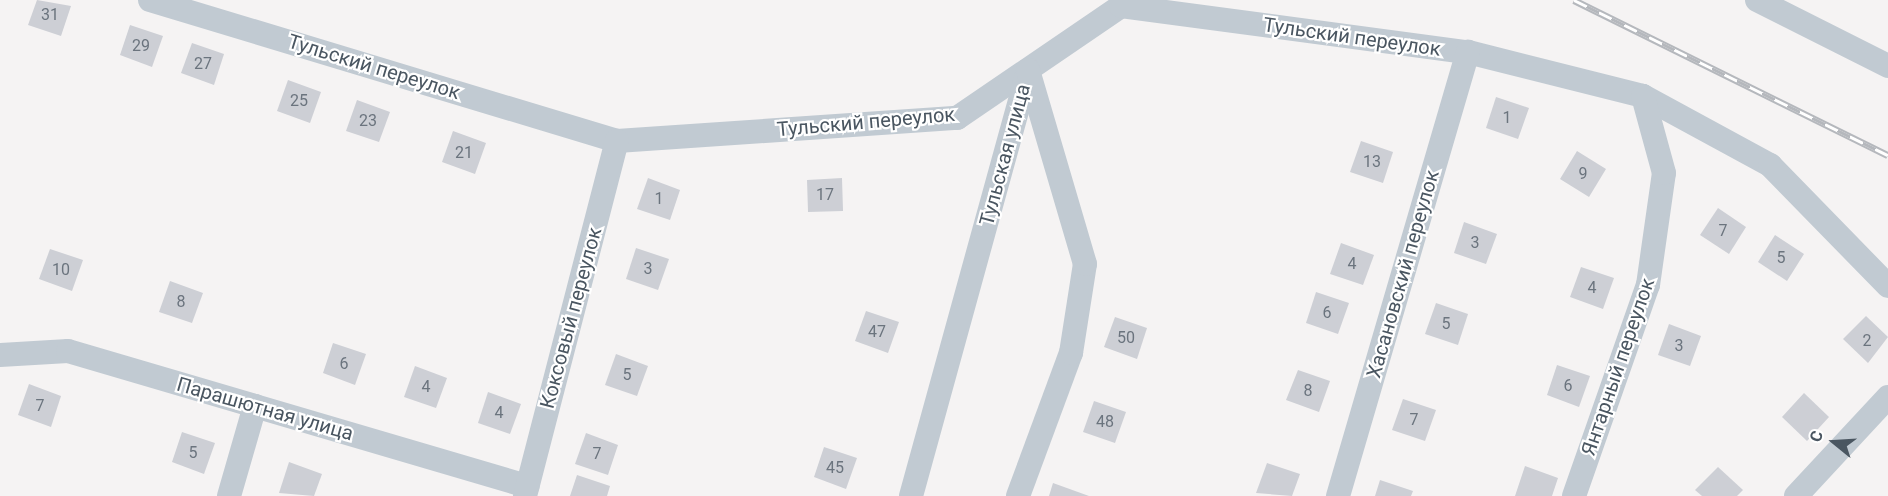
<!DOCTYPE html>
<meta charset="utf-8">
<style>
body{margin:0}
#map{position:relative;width:1888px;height:496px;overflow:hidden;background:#f5f3f3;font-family:Roboto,sans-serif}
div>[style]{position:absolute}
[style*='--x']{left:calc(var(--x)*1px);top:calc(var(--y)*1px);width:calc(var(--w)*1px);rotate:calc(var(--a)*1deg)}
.building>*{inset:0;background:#cdcfd5}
.minor>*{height:24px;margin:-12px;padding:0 12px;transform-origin:12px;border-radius:12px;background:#c1cad2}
.rail>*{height:7px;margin-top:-3.5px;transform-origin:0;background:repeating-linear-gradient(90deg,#fff 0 14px,#b5b8bd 0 28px);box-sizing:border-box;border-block:2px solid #b5b8bd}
span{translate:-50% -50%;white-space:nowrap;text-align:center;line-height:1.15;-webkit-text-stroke:4.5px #fff;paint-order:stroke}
.number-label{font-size:16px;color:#6b747e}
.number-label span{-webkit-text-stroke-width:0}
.street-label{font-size:20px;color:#4a5661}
.north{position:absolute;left:1804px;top:412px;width:60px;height:60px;-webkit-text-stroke:4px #fff;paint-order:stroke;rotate:288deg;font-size:16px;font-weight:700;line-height:24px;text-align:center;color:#4a5661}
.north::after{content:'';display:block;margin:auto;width:21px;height:27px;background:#4a5661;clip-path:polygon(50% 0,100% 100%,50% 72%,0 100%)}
</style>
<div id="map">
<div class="building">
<div style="clip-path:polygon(37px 0,71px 6px,61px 36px,28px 25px)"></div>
<div style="clip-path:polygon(130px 25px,163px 36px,152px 67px,120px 55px)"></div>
<div style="clip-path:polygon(192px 43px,224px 54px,214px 85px,181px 73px)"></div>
<div style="clip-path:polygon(288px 80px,321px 92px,310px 123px,277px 111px)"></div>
<div style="clip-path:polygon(1496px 97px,1529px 108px,1518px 139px,1486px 128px)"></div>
<div style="clip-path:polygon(357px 100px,390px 112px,379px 142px,346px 131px)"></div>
<div style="clip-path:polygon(453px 131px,486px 143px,475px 174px,442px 162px)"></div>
<div style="clip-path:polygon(1361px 141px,1393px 152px,1383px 183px,1350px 172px)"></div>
<div style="clip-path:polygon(1577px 151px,1606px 169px,1589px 197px,1560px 179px)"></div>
<div style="clip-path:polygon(648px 178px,680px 190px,670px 220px,637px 209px)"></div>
<div style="clip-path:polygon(842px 178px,843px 211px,808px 212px,807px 180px)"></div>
<div style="clip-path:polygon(1718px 208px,1746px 227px,1729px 254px,1700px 235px)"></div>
<div style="clip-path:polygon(1464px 222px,1497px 234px,1486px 264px,1454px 253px)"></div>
<div style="clip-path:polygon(1775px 235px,1804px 254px,1787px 281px,1758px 262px)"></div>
<div style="clip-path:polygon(1341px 243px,1374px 255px,1363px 285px,1330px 274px)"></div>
<div style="clip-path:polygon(636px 248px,669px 259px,658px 290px,626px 279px)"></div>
<div style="clip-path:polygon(50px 249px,83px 260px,72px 291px,39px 279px)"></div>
<div style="clip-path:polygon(1581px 267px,1614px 278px,1603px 309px,1570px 297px)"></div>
<div style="clip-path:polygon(170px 281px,203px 293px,192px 323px,159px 312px)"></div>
<div style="clip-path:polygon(1316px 292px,1349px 303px,1338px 334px,1306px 323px)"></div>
<div style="clip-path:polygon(1436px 303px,1468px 314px,1458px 345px,1425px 334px)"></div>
<div style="clip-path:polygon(866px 311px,899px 322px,888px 353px,855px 341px)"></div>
<div style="clip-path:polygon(1866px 316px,1888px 337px,1868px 363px,1843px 339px)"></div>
<div style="clip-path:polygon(1115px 317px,1147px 328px,1137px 359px,1104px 347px)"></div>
<div style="clip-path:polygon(1669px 324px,1701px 336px,1690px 366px,1658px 355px)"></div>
<div style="clip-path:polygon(333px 343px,366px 354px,355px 385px,323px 373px)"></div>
<div style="clip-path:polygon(616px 354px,648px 366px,637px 396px,605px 385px)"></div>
<div style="clip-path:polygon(1557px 365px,1590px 376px,1579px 407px,1547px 395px)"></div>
<div style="clip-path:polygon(415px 366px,447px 378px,436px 408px,404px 397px)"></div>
<div style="clip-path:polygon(1298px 370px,1330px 381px,1319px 412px,1286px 400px)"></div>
<div style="clip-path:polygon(29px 384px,61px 396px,51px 427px,18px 415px)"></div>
<div style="clip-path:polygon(488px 392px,521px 404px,510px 434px,478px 423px)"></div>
<div style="clip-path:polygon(1804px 393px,1829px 417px,1807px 441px,1782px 417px)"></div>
<div style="clip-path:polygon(1403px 399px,1436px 410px,1425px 441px,1392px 430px)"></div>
<div style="clip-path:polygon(1094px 401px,1126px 412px,1115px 443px,1083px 432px)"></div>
<div style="clip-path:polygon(182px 432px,215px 443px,204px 474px,172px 462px)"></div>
<div style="clip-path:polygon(586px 433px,618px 445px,608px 475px,575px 464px)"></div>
<div style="clip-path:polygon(824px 447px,857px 458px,846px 489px,814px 477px)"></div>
<div style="clip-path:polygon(289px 462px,322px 474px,314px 496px,279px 493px)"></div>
<div style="clip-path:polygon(1267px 463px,1300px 474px,1292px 496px,1256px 493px)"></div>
<div style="clip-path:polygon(1525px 466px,1558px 478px,1552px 496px,1515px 496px)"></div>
<div style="clip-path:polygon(1718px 467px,1743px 490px,1737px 496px,1702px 496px,1695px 490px)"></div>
<div style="clip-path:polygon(577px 475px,610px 486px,607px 496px,570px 496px)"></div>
<div style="clip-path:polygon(1380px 480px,1413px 491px,1411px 496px,1375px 496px)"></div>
<div style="clip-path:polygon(1053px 483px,1089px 496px,1049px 496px)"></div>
</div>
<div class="minor">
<div style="--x:150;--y:0;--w:488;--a:16.8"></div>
<div style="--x:617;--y:141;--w:341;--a:-3.9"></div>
<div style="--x:957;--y:118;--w:199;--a:-34.3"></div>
<div style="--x:1121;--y:6;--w:350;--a:7.6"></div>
<div style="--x:1468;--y:52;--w:180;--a:14.1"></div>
<div style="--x:1643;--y:96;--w:145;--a:28.5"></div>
<div style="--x:1770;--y:165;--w:169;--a:45.7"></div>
<div style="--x:1757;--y:0;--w:147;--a:26.7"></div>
<div style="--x:0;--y:355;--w:68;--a:-3.4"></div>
<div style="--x:68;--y:351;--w:479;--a:16.4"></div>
<div style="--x:229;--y:496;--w:94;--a:-73.9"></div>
<div style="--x:525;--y:496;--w:367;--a:-75.5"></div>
<div style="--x:911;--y:496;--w:442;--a:-74.6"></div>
<div style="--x:1018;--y:496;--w:153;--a:-69.7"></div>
<div style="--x:1071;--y:353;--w:90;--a:-81.1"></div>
<div style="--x:1085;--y:264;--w:202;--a:-106.4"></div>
<div style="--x:1338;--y:496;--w:463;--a:-73.7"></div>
<div style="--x:1574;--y:496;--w:224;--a:-70.7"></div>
<div style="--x:1648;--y:285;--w:113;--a:-81.9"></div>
<div style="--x:1664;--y:173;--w:80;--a:-105.3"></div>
<div style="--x:1796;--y:496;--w:135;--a:-47.1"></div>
</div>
<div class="rail">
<div style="--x:1574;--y:0;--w:350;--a:26.3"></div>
</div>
<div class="number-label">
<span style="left:50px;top:15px">31</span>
<span style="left:141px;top:46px">29</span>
<span style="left:203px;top:64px">27</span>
<span style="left:299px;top:101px">25</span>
<span style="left:1507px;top:118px">1</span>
<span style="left:368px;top:121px">23</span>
<span style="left:464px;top:153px">21</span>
<span style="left:1372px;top:162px">13</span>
<span style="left:1583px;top:174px">9</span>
<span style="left:825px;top:195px">17</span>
<span style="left:659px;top:199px">1</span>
<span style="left:1723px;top:231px">7</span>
<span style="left:1475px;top:243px">3</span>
<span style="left:1781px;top:258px">5</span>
<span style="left:1352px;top:264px">4</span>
<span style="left:648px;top:269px">3</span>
<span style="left:61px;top:270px">10</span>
<span style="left:1592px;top:288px">4</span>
<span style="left:181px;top:302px">8</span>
<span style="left:1327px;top:313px">6</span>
<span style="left:1446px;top:324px">5</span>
<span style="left:877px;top:332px">47</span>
<span style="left:1126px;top:338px">50</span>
<span style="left:1867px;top:341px">2</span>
<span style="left:1679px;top:346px">3</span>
<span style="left:344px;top:364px">6</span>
<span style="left:627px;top:375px">5</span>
<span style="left:1568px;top:386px">6</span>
<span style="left:426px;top:387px">4</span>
<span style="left:1308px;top:391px">8</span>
<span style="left:40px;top:406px">7</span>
<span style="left:499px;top:413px">4</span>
<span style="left:1414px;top:420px">7</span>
<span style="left:1105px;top:422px">48</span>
<span style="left:193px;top:453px">5</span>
<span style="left:597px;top:454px">7</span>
<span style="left:835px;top:468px">45</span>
</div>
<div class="street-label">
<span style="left:1352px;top:37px;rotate:8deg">Тульский переулок</span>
<span style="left:374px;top:67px;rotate:17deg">Тульский переулок</span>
<span style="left:866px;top:122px;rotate:-5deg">Тульский переулок</span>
<span style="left:1005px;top:155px;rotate:-75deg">Тульская улица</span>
<span style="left:1403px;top:274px;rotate:-74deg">Хасановский переулок</span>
<span style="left:571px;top:318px;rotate:-75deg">Коксовый переулок</span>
<span style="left:1618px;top:367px;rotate:-71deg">Янтарный переулок</span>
<span style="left:265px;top:409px;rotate:16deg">Парашютная улица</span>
</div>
<div class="north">С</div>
</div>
